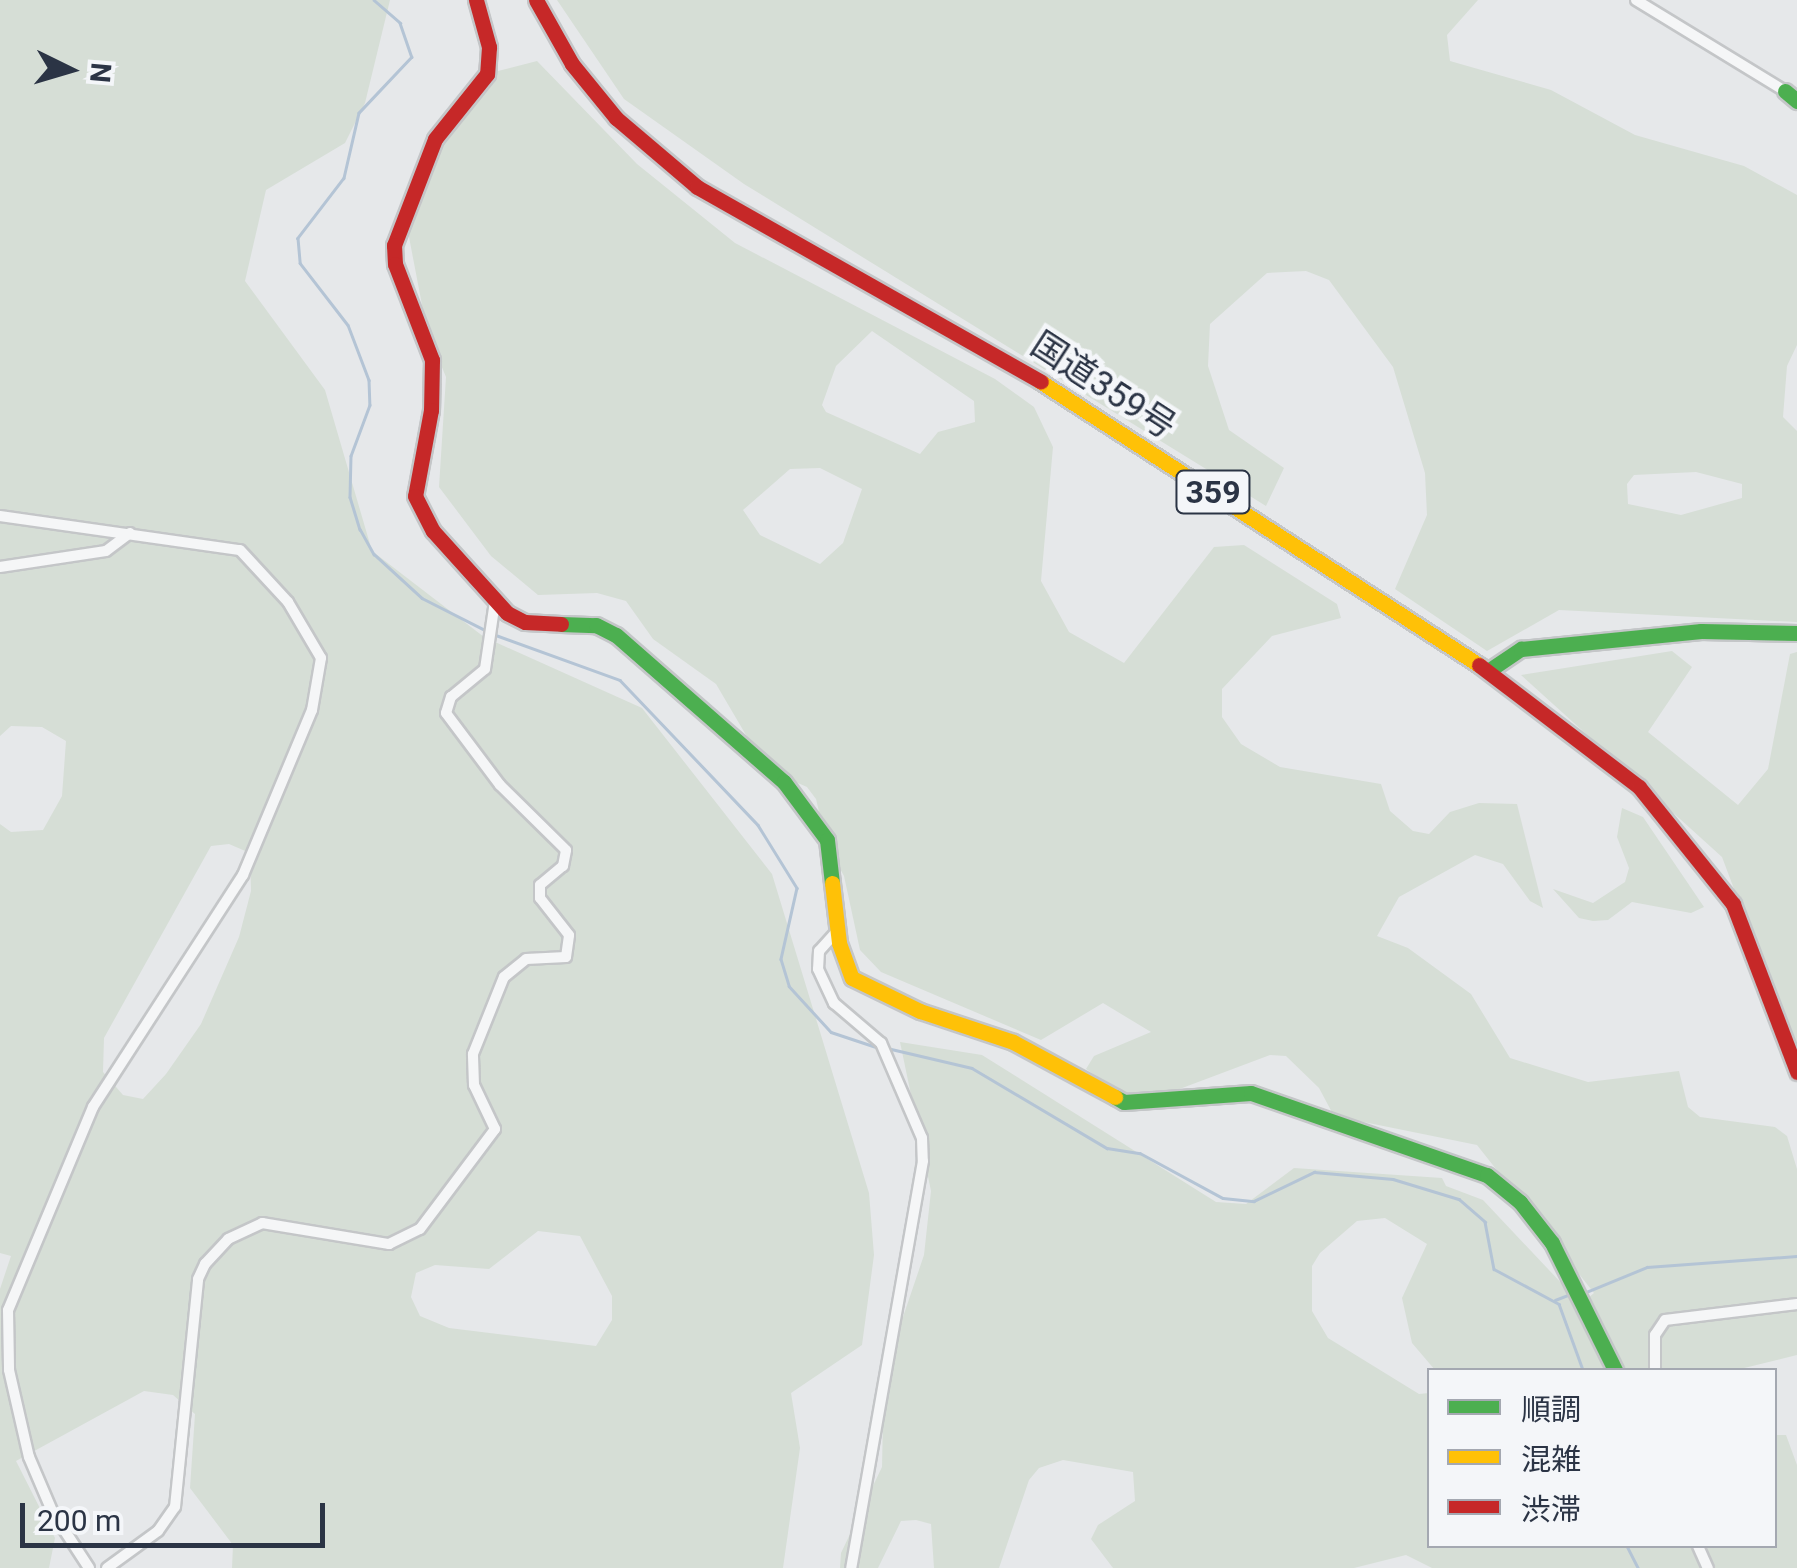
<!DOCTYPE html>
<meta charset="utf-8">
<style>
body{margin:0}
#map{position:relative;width:1797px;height:1568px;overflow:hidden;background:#e6e8ea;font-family:Roboto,"Noto Sans JP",sans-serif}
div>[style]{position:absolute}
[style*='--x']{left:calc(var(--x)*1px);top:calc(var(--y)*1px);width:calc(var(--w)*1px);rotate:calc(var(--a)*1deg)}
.green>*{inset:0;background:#d6ded6}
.stream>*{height:2.5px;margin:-1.25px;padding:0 1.25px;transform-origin:1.25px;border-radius:1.25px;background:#b4c4d5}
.roads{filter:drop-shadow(2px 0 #c4c6c8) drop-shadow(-2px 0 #c4c6c8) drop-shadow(0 2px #c4c6c8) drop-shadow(0 -2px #c4c6c8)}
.street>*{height:10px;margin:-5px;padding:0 5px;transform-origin:5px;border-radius:5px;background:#f5f6f7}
.fast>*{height:15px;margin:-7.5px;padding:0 7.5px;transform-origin:7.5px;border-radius:7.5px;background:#4caf50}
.slow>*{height:15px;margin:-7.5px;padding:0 7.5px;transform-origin:7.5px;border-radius:7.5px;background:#ffc107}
.jam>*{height:15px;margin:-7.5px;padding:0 7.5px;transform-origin:7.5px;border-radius:7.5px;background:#c62828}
span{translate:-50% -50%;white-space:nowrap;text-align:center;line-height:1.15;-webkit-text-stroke:9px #f4f6f9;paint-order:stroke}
.shield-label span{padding:2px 8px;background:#f4f6f9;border:2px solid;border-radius:8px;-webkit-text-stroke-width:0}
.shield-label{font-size:32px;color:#2b3445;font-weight:700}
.street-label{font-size:35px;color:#2b3445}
.legend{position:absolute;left:1427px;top:1368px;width:350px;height:180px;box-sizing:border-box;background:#f4f6f9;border:2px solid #a4a8b1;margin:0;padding:12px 18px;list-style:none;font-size:30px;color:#2b3445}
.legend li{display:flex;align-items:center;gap:20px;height:50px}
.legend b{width:50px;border:2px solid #a4a8b1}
.north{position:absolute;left:20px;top:20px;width:100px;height:100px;-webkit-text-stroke:8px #f4f6f9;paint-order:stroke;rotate:95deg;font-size:28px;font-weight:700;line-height:40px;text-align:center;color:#2b3445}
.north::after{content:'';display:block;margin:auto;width:35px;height:45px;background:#2b3445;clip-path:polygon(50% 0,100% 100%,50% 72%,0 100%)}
.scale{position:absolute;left:20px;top:1503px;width:305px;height:45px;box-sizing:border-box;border:5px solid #2b3445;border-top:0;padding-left:12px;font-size:30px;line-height:35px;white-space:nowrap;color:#2b3445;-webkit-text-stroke:8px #f4f6f9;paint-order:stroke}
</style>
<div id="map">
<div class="green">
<div style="clip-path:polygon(evenodd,0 0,390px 0,365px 103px,345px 143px,266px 190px,245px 281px,325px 390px,372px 551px,484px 637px,642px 708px,772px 874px,869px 1193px,874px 1255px,862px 1345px,791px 1393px,800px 1448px,783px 1568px,232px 1568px,233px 1545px,190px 1488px,195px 1414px,173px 1395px,144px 1391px,16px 1461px,55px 1538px,49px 1568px,0 1568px,0 1289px,11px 1256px,0 1253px,0 824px,11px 832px,43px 830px,62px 796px,66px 741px,42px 727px,11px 726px,0 736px,0 0,229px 844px,250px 853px,251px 891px,239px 937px,201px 1024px,166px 1074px,143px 1099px,123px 1095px,103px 1072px,104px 1038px,211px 846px,229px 844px,0 0,538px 1231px,580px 1236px,612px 1296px,612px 1320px,596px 1346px,449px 1328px,420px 1316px,411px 1297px,416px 1273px,435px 1265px,489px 1269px,538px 1231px)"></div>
<div style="clip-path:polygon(evenodd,557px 0,1478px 0,1447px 35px,1450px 61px,1551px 90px,1635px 135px,1744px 166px,1797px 195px,1797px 345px,1787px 366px,1783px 417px,1797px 431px,1797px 622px,1559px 610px,1487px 651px,1395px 589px,1427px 515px,1425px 473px,1393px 367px,1329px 280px,1306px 271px,1267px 273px,1210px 324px,1208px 366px,1229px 430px,1284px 468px,1266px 506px,744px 184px,624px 99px,557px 0,1696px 472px,1742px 484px,1742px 498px,1681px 515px,1628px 504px,1627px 484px,1634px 475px,1696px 472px)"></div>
<div style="clip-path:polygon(evenodd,537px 61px,637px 164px,735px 243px,995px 379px,1034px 407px,1053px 447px,1041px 581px,1069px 632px,1124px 663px,1214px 547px,1244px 545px,1337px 604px,1341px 618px,1272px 636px,1222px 689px,1222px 717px,1241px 744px,1280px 767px,1381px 784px,1390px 811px,1413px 831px,1429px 834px,1450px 812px,1479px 803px,1517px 804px,1543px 908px,1530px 901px,1503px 864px,1475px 855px,1399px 897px,1377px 936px,1408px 948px,1471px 994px,1510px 1058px,1588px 1082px,1679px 1071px,1688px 1107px,1700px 1117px,1775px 1127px,1787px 1136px,1797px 1169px,1797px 1355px,1736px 1370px,1435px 1370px,1412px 1343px,1402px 1298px,1427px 1244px,1385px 1218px,1357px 1221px,1320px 1253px,1312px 1266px,1312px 1311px,1328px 1338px,1419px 1394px,1429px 1393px,1430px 1546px,1774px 1546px,1775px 1435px,1786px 1435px,1797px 1465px,1797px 1568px,1432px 1568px,1406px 1555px,1354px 1568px,1113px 1568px,1091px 1539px,1098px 1525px,1135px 1501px,1133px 1472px,1063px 1460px,1039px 1468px,1029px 1480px,999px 1568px,934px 1568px,931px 1524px,916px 1520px,901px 1521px,878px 1568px,840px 1568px,841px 1553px,882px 1467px,884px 1373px,924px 1255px,931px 1191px,900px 1042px,982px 1055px,1216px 1202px,1246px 1204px,1294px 1168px,1442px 1178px,1446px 1186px,1483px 1200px,1581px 1304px,1594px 1293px,1477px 1145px,1334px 1116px,1319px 1088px,1286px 1056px,1270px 1055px,1137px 1105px,1086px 1069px,1094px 1056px,1151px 1032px,1103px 1003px,1041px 1040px,881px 972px,860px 950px,844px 876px,827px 845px,816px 799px,807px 787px,766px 769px,716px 684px,653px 639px,626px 601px,597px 593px,538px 595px,491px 556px,439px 487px,446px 377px,427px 331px,409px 237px,412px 205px,429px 155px,494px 72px,537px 61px,872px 331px,974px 401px,975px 422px,938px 432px,920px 454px,826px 412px,822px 405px,836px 366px,872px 331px,537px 61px,820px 468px,862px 489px,843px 543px,820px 564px,760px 535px,743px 510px,790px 469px,820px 468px)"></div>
<div style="clip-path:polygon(1672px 651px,1692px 667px,1648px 732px,1738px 805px,1768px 769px,1790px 654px,1797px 652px,1797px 1056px,1722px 857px,1521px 675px)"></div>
<div style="clip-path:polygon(1622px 808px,1643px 817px,1704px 907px,1691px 913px,1632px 902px,1608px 920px,1593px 921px,1579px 918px,1553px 889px,1593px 903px,1625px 882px,1629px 868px,1617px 837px)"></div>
</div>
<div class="stream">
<div style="--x:374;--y:0;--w:35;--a:41"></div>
<div style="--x:400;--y:23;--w:36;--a:71"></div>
<div style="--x:412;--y:57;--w:77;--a:133.4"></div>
<div style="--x:359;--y:113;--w:67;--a:103"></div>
<div style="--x:344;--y:178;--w:76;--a:127.5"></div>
<div style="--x:298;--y:238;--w:25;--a:85"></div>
<div style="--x:300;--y:263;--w:78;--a:52.3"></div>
<div style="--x:348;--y:325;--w:59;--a:69.1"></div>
<div style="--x:369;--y:380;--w:25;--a:88"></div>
<div style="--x:370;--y:405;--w:54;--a:110.4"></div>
<div style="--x:351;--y:456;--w:41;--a:91.4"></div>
<div style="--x:350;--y:497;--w:34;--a:73"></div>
<div style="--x:360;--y:529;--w:29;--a:61"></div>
<div style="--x:374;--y:554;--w:65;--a:42.5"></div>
<div style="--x:422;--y:598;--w:71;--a:26.9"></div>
<div style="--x:493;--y:634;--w:135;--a:19.9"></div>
<div style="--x:620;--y:680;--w:200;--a:46.4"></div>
<div style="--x:758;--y:825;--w:74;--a:58.2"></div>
<div style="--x:797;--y:888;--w:73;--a:102.7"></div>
<div style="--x:781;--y:959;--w:28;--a:73"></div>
<div style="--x:789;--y:986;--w:62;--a:47.6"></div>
<div style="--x:831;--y:1032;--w:51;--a:18.4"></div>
<div style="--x:887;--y:1048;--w:87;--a:13.2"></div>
<div style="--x:972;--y:1068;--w:157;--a:30.7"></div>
<div style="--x:1107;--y:1148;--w:33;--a:9"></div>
<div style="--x:1140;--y:1153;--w:94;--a:28.5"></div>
<div style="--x:1223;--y:1198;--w:31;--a:6"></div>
<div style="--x:1254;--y:1201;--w:67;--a:-25.8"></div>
<div style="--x:1314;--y:1172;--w:79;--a:5.1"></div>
<div style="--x:1393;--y:1179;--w:69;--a:16.9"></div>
<div style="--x:1459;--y:1199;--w:35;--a:41"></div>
<div style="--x:1485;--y:1222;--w:48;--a:79.2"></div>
<div style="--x:1494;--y:1269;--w:74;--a:28.3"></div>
<div style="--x:1559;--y:1304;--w:70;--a:70"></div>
<div style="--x:1584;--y:1293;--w:68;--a:-22.4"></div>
<div style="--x:1647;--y:1267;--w:150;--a:-4.2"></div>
<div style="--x:1555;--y:1300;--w:17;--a:-21"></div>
<div style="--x:1627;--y:1546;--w:25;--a:63"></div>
</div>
<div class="roads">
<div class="street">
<div style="--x:1636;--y:0;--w:175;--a:31.4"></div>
<div style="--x:0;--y:516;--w:242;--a:8.1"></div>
<div style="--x:240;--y:550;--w:71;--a:47.3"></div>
<div style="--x:288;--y:602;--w:65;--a:59.5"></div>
<div style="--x:321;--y:658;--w:53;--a:99.8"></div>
<div style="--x:312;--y:710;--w:179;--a:112.7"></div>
<div style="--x:243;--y:875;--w:276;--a:122.9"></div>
<div style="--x:93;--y:1107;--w:220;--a:112.7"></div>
<div style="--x:8;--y:1310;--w:60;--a:89"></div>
<div style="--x:9;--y:1370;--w:89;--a:77.1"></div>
<div style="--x:29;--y:1457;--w:59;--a:66.9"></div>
<div style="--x:52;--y:1511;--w:68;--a:57"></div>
<div style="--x:0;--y:567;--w:107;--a:-8.6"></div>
<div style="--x:106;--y:551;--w:30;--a:-37"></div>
<div style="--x:838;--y:930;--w:28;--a:132"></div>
<div style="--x:819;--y:951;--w:18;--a:93"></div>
<div style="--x:818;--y:969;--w:38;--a:65"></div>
<div style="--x:834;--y:1003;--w:62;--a:40.4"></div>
<div style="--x:881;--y:1043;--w:103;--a:66.7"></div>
<div style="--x:922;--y:1138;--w:23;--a:88"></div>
<div style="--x:923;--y:1161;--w:413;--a:100"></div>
<div style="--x:1655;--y:1370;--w:35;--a:-90"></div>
<div style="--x:1655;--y:1335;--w:18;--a:-56"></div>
<div style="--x:1665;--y:1320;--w:133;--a:-6.9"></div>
<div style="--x:1698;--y:1546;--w:24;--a:66"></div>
<div style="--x:107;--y:1568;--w:63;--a:-36"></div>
<div style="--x:158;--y:1531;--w:29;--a:-55"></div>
<div style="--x:175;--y:1507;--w:229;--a:-84.2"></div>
<div style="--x:198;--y:1279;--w:17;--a:-65"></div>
<div style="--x:205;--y:1264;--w:34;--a:-47"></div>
<div style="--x:228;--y:1239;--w:38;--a:-25"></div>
<div style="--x:262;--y:1223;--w:129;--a:9.4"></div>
<div style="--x:389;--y:1244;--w:34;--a:-26"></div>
<div style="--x:420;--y:1229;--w:125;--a:-53.1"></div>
<div style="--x:495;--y:1129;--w:49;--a:-115.5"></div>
<div style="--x:474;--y:1085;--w:31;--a:-92"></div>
<div style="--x:473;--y:1054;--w:83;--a:-68.1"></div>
<div style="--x:504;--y:977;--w:28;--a:-39"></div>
<div style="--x:526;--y:959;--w:40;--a:-2.9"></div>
<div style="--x:566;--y:957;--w:22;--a:-82"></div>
<div style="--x:569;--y:935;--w:47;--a:-128.1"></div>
<div style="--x:540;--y:898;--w:13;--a:-90"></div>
<div style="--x:540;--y:885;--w:30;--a:-40"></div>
<div style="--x:563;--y:866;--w:16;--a:-79"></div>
<div style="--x:566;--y:850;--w:93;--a:-135.4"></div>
<div style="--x:500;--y:785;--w:90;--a:-126.9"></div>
<div style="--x:446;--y:713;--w:17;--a:-73"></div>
<div style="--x:451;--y:697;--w:44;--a:-39.5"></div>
<div style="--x:485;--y:669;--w:69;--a:-81.6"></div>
</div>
<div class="fast">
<div style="--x:1785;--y:91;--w:16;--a:40"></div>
<div style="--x:561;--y:624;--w:35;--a:2"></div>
<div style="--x:596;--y:625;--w:22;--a:27"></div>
<div style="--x:616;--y:635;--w:223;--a:41.2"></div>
<div style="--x:784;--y:782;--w:72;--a:53.4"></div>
<div style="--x:827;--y:840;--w:43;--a:83.4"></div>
<div style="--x:1488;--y:671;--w:40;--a:-34"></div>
<div style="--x:1521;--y:649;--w:181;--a:-5.7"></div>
<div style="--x:1701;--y:631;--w:96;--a:1.2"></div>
<div style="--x:1115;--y:1097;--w:10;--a:29"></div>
<div style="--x:1124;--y:1102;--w:127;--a:-4.1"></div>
<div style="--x:1251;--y:1093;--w:250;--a:19.2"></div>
<div style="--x:1487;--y:1175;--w:43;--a:39.3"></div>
<div style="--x:1520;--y:1202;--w:52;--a:52"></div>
<div style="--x:1552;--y:1243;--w:142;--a:63.6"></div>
</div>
<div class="slow">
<div style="--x:1041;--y:382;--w:521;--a:32.87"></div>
<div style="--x:832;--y:883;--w:60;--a:83.3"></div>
<div style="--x:839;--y:943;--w:37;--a:70"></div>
<div style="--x:852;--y:978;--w:76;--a:25.9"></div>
<div style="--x:920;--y:1011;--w:98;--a:18.4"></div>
<div style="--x:1013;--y:1042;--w:116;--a:28.3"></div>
</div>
<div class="jam">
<div style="--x:476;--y:0;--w:49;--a:74.5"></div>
<div style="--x:489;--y:47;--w:27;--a:94"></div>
<div style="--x:487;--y:74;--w:83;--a:128.7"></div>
<div style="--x:435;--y:139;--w:114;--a:111.1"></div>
<div style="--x:394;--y:245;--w:19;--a:87"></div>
<div style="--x:395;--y:264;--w:103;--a:68.9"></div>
<div style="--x:432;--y:360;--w:50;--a:91.1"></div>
<div style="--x:431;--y:410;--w:87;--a:100.5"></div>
<div style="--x:415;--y:496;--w:39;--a:63"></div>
<div style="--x:433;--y:531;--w:110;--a:47.9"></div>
<div style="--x:507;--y:613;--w:20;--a:27"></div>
<div style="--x:525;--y:622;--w:36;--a:3"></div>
<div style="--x:536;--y:0;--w:73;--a:60.6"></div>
<div style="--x:572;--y:64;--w:70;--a:50.8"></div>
<div style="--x:616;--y:118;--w:106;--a:40.4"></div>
<div style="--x:697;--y:187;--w:395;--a:29.5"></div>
<div style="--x:1479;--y:665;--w:201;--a:37.3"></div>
<div style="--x:1639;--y:787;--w:150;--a:51.2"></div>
<div style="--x:1733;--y:904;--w:180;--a:69.1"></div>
</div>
</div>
<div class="shield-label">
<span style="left:1213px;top:492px">359</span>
</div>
<div class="street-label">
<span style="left:1103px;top:386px;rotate:33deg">国道359号</span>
</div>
<ul class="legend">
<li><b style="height:12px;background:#4caf50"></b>順調</li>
<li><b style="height:12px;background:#ffc107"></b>混雑</li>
<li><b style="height:12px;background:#c62828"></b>渋滞</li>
</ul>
<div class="north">N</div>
<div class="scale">200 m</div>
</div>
